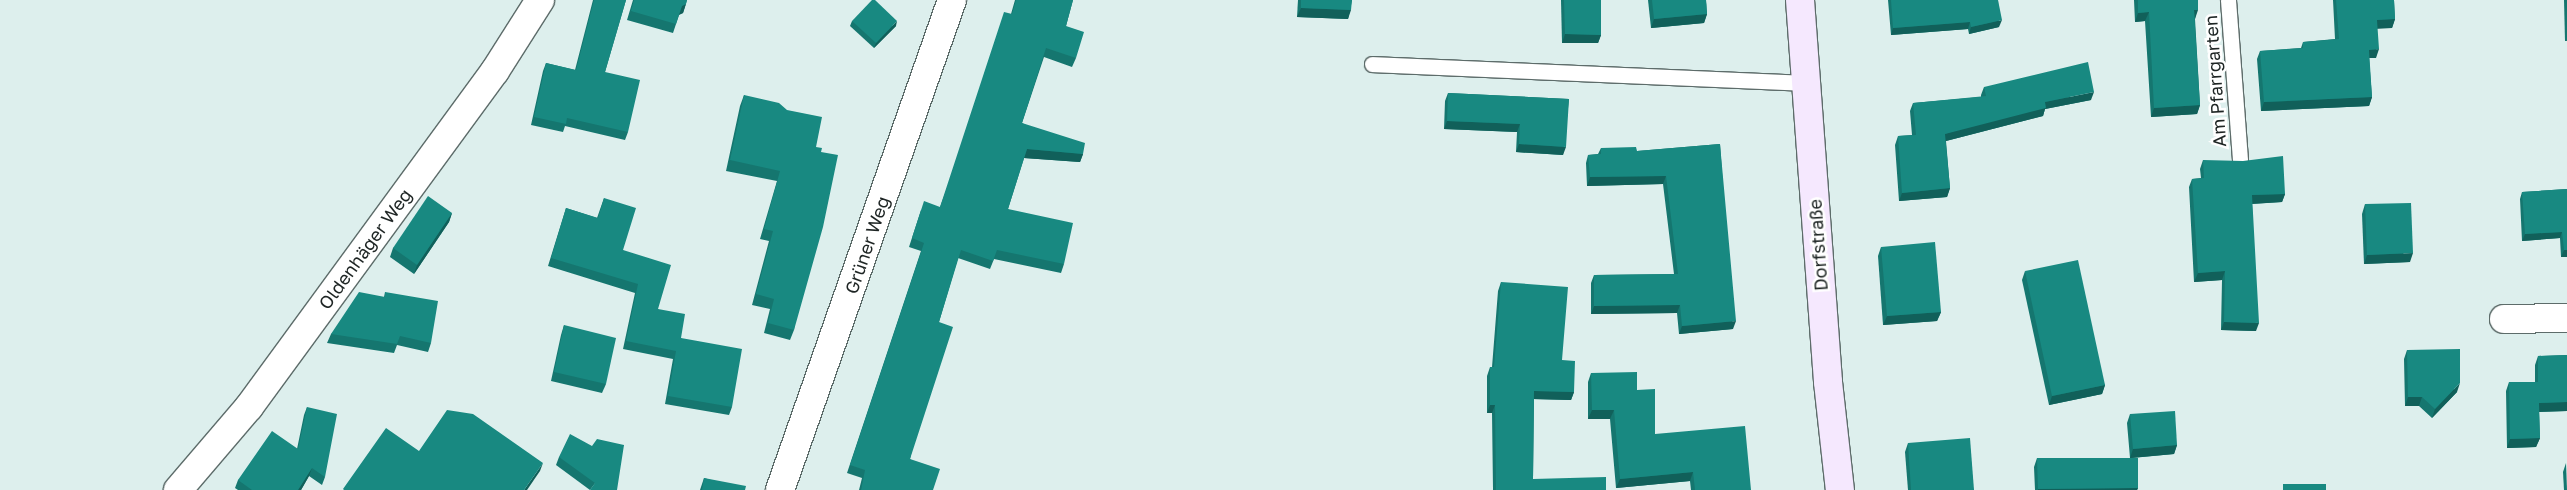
<!DOCTYPE html>
<meta charset="utf-8">
<style>
body{margin:0}
#map{position:relative;width:2567px;height:490px;overflow:hidden;background:#ddefed;font-family:"Golos Text",sans-serif}
div>[style]{position:absolute}
[style*='--x']{left:calc(var(--x)*1px);top:calc(var(--y)*1px);width:calc(var(--w)*1px);rotate:calc(var(--a)*1deg)}
.roads{filter:drop-shadow(1px 0 #5d6c6a) drop-shadow(-1px 0 #5d6c6a) drop-shadow(0 1px #5d6c6a) drop-shadow(0 -1px #5d6c6a)}
.lane>*{height:15px;margin:-7.5px;padding:0 7.5px;transform-origin:7.5px;border-radius:7.5px;background:#fff}
.street>*{height:28px;margin:-14px;padding:0 14px;transform-origin:14px;border-radius:14px;background:#fff}
.secondary>*{height:28px;margin:-14px;padding:0 14px;transform-origin:14px;border-radius:14px;background:#f5e8fe}
.wall>*{inset:0;background:#15766f}
.shaded-wall>*{inset:0;background:#11605a}
.building>*{inset:0;background:#188981}
span{translate:-50% -50%;white-space:nowrap;text-align:center;line-height:1.15;-webkit-text-stroke:5px #fff;paint-order:stroke}
.street-label{font-size:18px;color:#1e2524}
</style>
<div id="map">
<div class="roads">
<div class="lane">
<div style="--x:2228;--y:0;--w:160;--a:85.7"></div>
<div style="--x:1372;--y:64;--w:434;--a:2.5"></div>
</div>
<div class="street">
<div style="--x:2504;--y:319;--w:63;--a:-0.9"></div>
<div style="--x:178;--y:490;--w:109;--a:-49.5"></div>
<div style="--x:249;--y:407;--w:416;--a:-53.8"></div>
<div style="--x:495;--y:71;--w:84;--a:-57.6"></div>
<div style="--x:780;--y:490;--w:519;--a:-70.66"></div>
</div>
<div class="secondary">
<div style="--x:1800;--y:0;--w:383;--a:85.8"></div>
<div style="--x:1828;--y:382;--w:109;--a:83.7"></div>
</div>
</div>
<div class="wall">
<div style="clip-path:polygon(593px 0,626px 0,605px 72px,628px 132px,625px 140px,565px 126px,563px 132px,531px 125px,543px 71px,546px 63px,575px 70px)"></div>
<div style="clip-path:polygon(633px 0,687px 0,683px 13px,679px 15px,673px 33px,627px 20px)"></div>
<div style="clip-path:polygon(1015px 0,1073px 0,1066px 26px,1076px 58px,1072px 67px,1044px 57px,1022px 123px,1083px 154px,1080px 162px,1024px 158px,1008px 209px,1064px 264px,1061px 273px,994px 259px,990px 269px,958px 258px,939px 322px,910px 459px,933px 490px,859px 490px,862px 478px,847px 473px,921px 251px,909px 247px,921px 210px,940px 207px,1011px 14px)"></div>
<div style="clip-path:polygon(1298px 0,1352px 0,1348px 19px,1297px 17px)"></div>
<div style="clip-path:polygon(1561px 0,1601px 0,1601px 35px,1598px 43px,1562px 43px)"></div>
<div style="clip-path:polygon(1648px 0,1706px 0,1707px 14px,1704px 23px,1651px 28px)"></div>
<div style="clip-path:polygon(1888px 0,1998px 0,1999px 27px,1969px 34px,1968px 29px,1891px 35px)"></div>
<div style="clip-path:polygon(2134px 0,2198px 0,2195px 19px,2200px 105px,2197px 114px,2151px 117px,2145px 21px,2135px 22px)"></div>
<div style="clip-path:polygon(2333px 0,2394px 0,2395px 19px,2392px 28px,2377px 28px,2376px 58px,2369px 58px,2372px 97px,2369px 106px,2261px 111px,2257px 59px,2260px 51px,2301px 48px,2303px 42px,2335px 39px)"></div>
<div style="clip-path:polygon(2564px 0,2567px 0,2567px 41px,2565px 41px)"></div>
<div style="clip-path:polygon(852px 21px,896px 26px,874px 48px,850px 26px)"></div>
<div style="clip-path:polygon(1984px 87px,2091px 100px,2045px 109px,2043px 116px,1946px 141px,1950px 188px,1947px 197px,1899px 201px,1895px 145px,1898px 136px,1912px 135px,1910px 111px,1913px 103px,1981px 97px,1981px 95px)"></div>
<div style="clip-path:polygon(1448px 93px,1569px 99px,1563px 155px,1516px 152px,1517px 132px,1444px 129px,1445px 101px)"></div>
<div style="clip-path:polygon(744px 95px,816px 147px,794px 330px,790px 340px,764px 333px,770px 309px,752px 305px,769px 241px,760px 239px,777px 181px,726px 171px,740px 106px)"></div>
<div style="clip-path:polygon(1720px 144px,1733px 329px,1679px 334px,1677px 313px,1591px 314px,1591px 283px,1594px 275px,1674px 274px,1663px 184px,1587px 186px,1586px 163px,1588px 155px,1598px 154px,1601px 148px,1637px 151px)"></div>
<div style="clip-path:polygon(2203px 160px,2285px 194px,2282px 202px,2252px 204px,2256px 331px,2221px 330px,2222px 280px,2194px 282px,2189px 187px,2192px 179px,2201px 178px,2200px 169px)"></div>
<div style="clip-path:polygon(2567px 189px,2567px 257px,2561px 257px,2560px 238px,2522px 241px,2520px 199px,2522px 192px)"></div>
<div style="clip-path:polygon(604px 198px,623px 250px,658px 309px,681px 338px,732px 407px,729px 415px,665px 404px,673px 359px,623px 349px,635px 293px,548px 266px,566px 208px,597px 218px)"></div>
<div style="clip-path:polygon(2365px 204px,2410px 262px,2364px 264px,2362px 214px)"></div>
<div style="clip-path:polygon(452px 213px,449px 222px,414px 274px,390px 257px,393px 248px)"></div>
<div style="clip-path:polygon(1881px 247px,1941px 312px,1937px 321px,1883px 325px,1878px 256px)"></div>
<div style="clip-path:polygon(2025px 271px,2105px 385px,2102px 394px,2049px 405px,2022px 280px)"></div>
<div style="clip-path:polygon(1501px 282px,1562px 360px,1574px 392px,1571px 400px,1534px 399px,1533px 479px,1606px 490px,1493px 490px,1492px 413px,1487px 413px,1487px 376px,1490px 367px,1492px 367px,1498px 291px)"></div>
<div style="clip-path:polygon(385px 292px,431px 343px,428px 352px,397px 345px,394px 353px,327px 343px,331px 334px,384px 297px)"></div>
<div style="clip-path:polygon(564px 325px,606px 384px,602px 393px,551px 381px,561px 335px)"></div>
<div style="clip-path:polygon(2407px 350px,2457px 392px,2432px 418px,2419px 406px,2405px 406px,2404px 359px)"></div>
<div style="clip-path:polygon(2567px 355px,2567px 411px,2539px 412px,2540px 438px,2536px 447px,2507px 448px,2506px 391px,2509px 382px,2535px 382px,2535px 365px,2538px 356px)"></div>
<div style="clip-path:polygon(1591px 373px,1637px 390px,1655px 434px,1751px 490px,1691px 490px,1690px 481px,1616px 488px,1610px 419px,1588px 419px,1588px 382px)"></div>
<div style="clip-path:polygon(307px 407px,325px 477px,322px 485px,309px 476px,301px 490px,238px 490px,235px 488px,238px 480px,297px 449px,304px 415px)"></div>
<div style="clip-path:polygon(2130px 414px,2177px 445px,2174px 454px,2132px 458px,2138px 488px,2137px 490px,2035px 490px,2034px 467px,2037px 458px,2130px 458px,2127px 423px)"></div>
<div style="clip-path:polygon(1908px 443px,1974px 490px,1908px 490px,1905px 452px)"></div>
<div style="clip-path:polygon(624px 445px,590px 490px,556px 465px,559px 457px,592px 446px)"></div>
<div style="clip-path:polygon(2566px 463px,2567px 490px,2564px 490px,2563px 472px)"></div>
<div style="clip-path:polygon(704px 478px,745px 490px,700px 490px)"></div>
</div>
<div class="shaded-wall">
<div style="clip-path:polygon(686px 4px,683px 13px,678px 15px,682px 6px)"></div>
<div style="clip-path:polygon(1301px 8px,1351px 10px,1348px 19px,1297px 17px)"></div>
<div style="clip-path:polygon(2194px 10px,2198px 10px,2195px 19px)"></div>
<div style="clip-path:polygon(2149px 12px,2145px 21px,2135px 22px,2138px 13px)"></div>
<div style="clip-path:polygon(1707px 14px,1704px 23px,1651px 28px,1654px 19px)"></div>
<div style="clip-path:polygon(2395px 19px,2392px 28px,2374px 29px,2377px 20px)"></div>
<div style="clip-path:polygon(2002px 20px,1999px 27px,1969px 34px,1971px 27px)"></div>
<div style="clip-path:polygon(897px 21px,896px 26px,874px 48px,876px 43px)"></div>
<div style="clip-path:polygon(1970px 22px,1968px 29px,1891px 35px,1893px 28px)"></div>
<div style="clip-path:polygon(1565px 34px,1601px 35px,1598px 43px,1562px 43px)"></div>
<div style="clip-path:polygon(2379px 49px,2376px 58px,2365px 58px,2369px 50px)"></div>
<div style="clip-path:polygon(2094px 92px,2091px 100px,2045px 109px,2043px 116px,1942px 142px,1945px 134px,2045px 102px)"></div>
<div style="clip-path:polygon(2372px 97px,2369px 106px,2261px 111px,2264px 102px)"></div>
<div style="clip-path:polygon(2200px 105px,2197px 114px,2151px 117px,2154px 108px)"></div>
<div style="clip-path:polygon(1447px 121px,1520px 124px,1517px 132px,1444px 129px)"></div>
<div style="clip-path:polygon(1519px 144px,1566px 147px,1563px 155px,1516px 152px)"></div>
<div style="clip-path:polygon(1027px 149px,1083px 154px,1080px 162px,1024px 158px)"></div>
<div style="clip-path:polygon(1666px 176px,1663px 184px,1587px 186px,1590px 177px)"></div>
<div style="clip-path:polygon(1950px 188px,1947px 197px,1899px 201px,1902px 193px)"></div>
<div style="clip-path:polygon(2285px 194px,2282px 202px,2249px 204px,2252px 195px)"></div>
<div style="clip-path:polygon(452px 213px,449px 222px,414px 274px,417px 265px)"></div>
<div style="clip-path:polygon(2562px 232px,2560px 238px,2522px 241px,2525px 234px)"></div>
<div style="clip-path:polygon(2564px 250px,2567px 250px,2567px 257px,2561px 257px)"></div>
<div style="clip-path:polygon(2413px 253px,2410px 262px,2364px 264px,2367px 255px)"></div>
<div style="clip-path:polygon(2225px 271px,2222px 280px,2194px 282px,2198px 273px)"></div>
<div style="clip-path:polygon(1680px 305px,1677px 313px,1591px 314px,1594px 306px)"></div>
<div style="clip-path:polygon(1941px 312px,1937px 321px,1883px 325px,1887px 316px)"></div>
<div style="clip-path:polygon(1736px 321px,1733px 329px,1679px 334px,1682px 326px)"></div>
<div style="clip-path:polygon(2224px 322px,2259px 323px,2256px 331px,2221px 330px)"></div>
<div style="clip-path:polygon(2460px 383px,2457px 392px,2432px 418px,2435px 409px)"></div>
<div style="clip-path:polygon(2105px 385px,2102px 394px,2049px 405px,2052px 396px)"></div>
<div style="clip-path:polygon(1534px 391px,1574px 392px,1571px 400px,1531px 399px)"></div>
<div style="clip-path:polygon(2408px 397px,2422px 397px,2419px 406px,2405px 406px)"></div>
<div style="clip-path:polygon(2567px 402px,2567px 411px,2536px 412px,2539px 403px)"></div>
<div style="clip-path:polygon(1490px 405px,1495px 405px,1492px 413px,1487px 413px)"></div>
<div style="clip-path:polygon(1592px 410px,1614px 410px,1610px 419px,1588px 419px)"></div>
<div style="clip-path:polygon(2540px 438px,2536px 447px,2507px 448px,2510px 439px)"></div>
<div style="clip-path:polygon(2177px 445px,2174px 454px,2130px 458px,2133px 449px)"></div>
<div style="clip-path:polygon(543px 463px,540px 471px,527px 490px,524px 490px)"></div>
<div style="clip-path:polygon(312px 468px,309px 476px,301px 490px,298px 490px)"></div>
<div style="clip-path:polygon(1693px 472px,1690px 481px,1616px 488px,1620px 479px)"></div>
<div style="clip-path:polygon(2138px 488px,2137px 490px,2038px 490px,2038px 489px)"></div>
</div>
<div class="building">
<div style="clip-path:polygon(594px 0,626px 0,605px 72px,640px 80px,628px 132px,567px 118px,566px 124px,534px 117px,546px 63px,576px 70px)"></div>
<div style="clip-path:polygon(634px 0,687px 0,686px 4px,682px 6px,676px 24px,631px 11px)"></div>
<div style="clip-path:polygon(872px 0,875px 0,897px 21px,876px 43px,852px 21px)"></div>
<div style="clip-path:polygon(1016px 0,1073px 0,1066px 26px,1084px 32px,1076px 58px,1046px 48px,1022px 123px,1085px 143px,1083px 154px,1027px 149px,1008px 209px,1073px 223px,1064px 264px,997px 250px,993px 261px,961px 250px,939px 322px,953px 327px,910px 459px,940px 469px,933px 490px,861px 490px,865px 470px,850px 465px,924px 243px,912px 238px,924px 201px,940px 207px,1004px 12px,1012px 14px)"></div>
<div style="clip-path:polygon(1301px 0,1352px 0,1351px 10px,1301px 8px)"></div>
<div style="clip-path:polygon(1564px 0,1601px 0,1601px 35px,1565px 34px)"></div>
<div style="clip-path:polygon(1652px 0,1706px 0,1707px 14px,1654px 19px)"></div>
<div style="clip-path:polygon(1891px 0,1998px 0,2002px 20px,1971px 27px,1970px 22px,1893px 28px)"></div>
<div style="clip-path:polygon(2138px 0,2198px 0,2198px 10px,2194px 10px,2200px 105px,2154px 108px,2149px 12px,2138px 13px)"></div>
<div style="clip-path:polygon(2336px 0,2394px 0,2395px 19px,2377px 20px,2379px 49px,2369px 50px,2372px 97px,2264px 102px,2260px 51px,2303px 48px,2303px 42px,2339px 39px)"></div>
<div style="clip-path:polygon(2088px 62px,2094px 92px,2045px 102px,2046px 108px,1945px 134px,1950px 188px,1902px 193px,1898px 136px,1916px 135px,1913px 103px,1986px 96px,1984px 87px)"></div>
<div style="clip-path:polygon(1448px 93px,1569px 99px,1566px 147px,1519px 144px,1520px 124px,1447px 121px)"></div>
<div style="clip-path:polygon(744px 95px,779px 103px,787px 110px,822px 117px,816px 147px,822px 148px,821px 152px,838px 155px,823px 227px,794px 330px,768px 323px,774px 299px,756px 294px,773px 231px,764px 229px,780px 171px,730px 160px)"></div>
<div style="clip-path:polygon(1720px 144px,1736px 321px,1682px 326px,1680px 305px,1594px 306px,1594px 275px,1678px 274px,1666px 176px,1590px 177px,1588px 155px,1601px 154px,1601px 148px,1636px 147px,1637px 151px)"></div>
<div style="clip-path:polygon(2283px 156px,2285px 194px,2252px 195px,2259px 323px,2224px 322px,2225px 271px,2198px 273px,2192px 179px,2204px 178px,2203px 160px,2243px 161px)"></div>
<div style="clip-path:polygon(2567px 189px,2567px 250px,2564px 250px,2562px 232px,2525px 234px,2522px 192px)"></div>
<div style="clip-path:polygon(428px 196px,452px 213px,417px 265px,393px 248px)"></div>
<div style="clip-path:polygon(604px 198px,636px 208px,623px 250px,671px 265px,658px 309px,685px 314px,681px 338px,742px 349px,732px 407px,668px 396px,676px 351px,626px 341px,638px 284px,551px 258px,566px 208px,598px 218px)"></div>
<div style="clip-path:polygon(2411px 203px,2413px 253px,2367px 255px,2365px 204px)"></div>
<div style="clip-path:polygon(1935px 242px,1941px 312px,1887px 316px,1881px 247px)"></div>
<div style="clip-path:polygon(2078px 260px,2105px 385px,2052px 396px,2025px 271px)"></div>
<div style="clip-path:polygon(1501px 282px,1568px 287px,1562px 360px,1575px 361px,1574px 392px,1534px 391px,1533px 479px,1606px 477px,1606px 490px,1496px 490px,1495px 405px,1490px 405px,1490px 367px,1494px 367px)"></div>
<div style="clip-path:polygon(359px 292px,385px 297px,385px 292px,438px 301px,431px 343px,400px 336px,397px 344px,331px 334px)"></div>
<div style="clip-path:polygon(564px 325px,616px 338px,606px 384px,554px 372px)"></div>
<div style="clip-path:polygon(2460px 349px,2460px 383px,2435px 409px,2422px 397px,2408px 397px,2407px 350px)"></div>
<div style="clip-path:polygon(2567px 355px,2567px 402px,2539px 403px,2540px 438px,2510px 439px,2509px 382px,2538px 382px,2538px 356px)"></div>
<div style="clip-path:polygon(1637px 372px,1637px 390px,1655px 389px,1655px 434px,1745px 426px,1751px 490px,1695px 490px,1693px 472px,1620px 479px,1614px 410px,1592px 410px,1591px 373px)"></div>
<div style="clip-path:polygon(307px 407px,337px 414px,325px 477px,312px 468px,298px 490px,252px 490px,238px 480px,272px 431px,298px 449px)"></div>
<div style="clip-path:polygon(447px 410px,473px 414px,543px 463px,524px 490px,344px 490px,343px 489px,386px 428px,419px 451px)"></div>
<div style="clip-path:polygon(2175px 411px,2177px 445px,2133px 449px,2130px 414px)"></div>
<div style="clip-path:polygon(570px 434px,592px 446px,597px 439px,624px 445px,617px 490px,590px 490px,595px 483px,559px 457px)"></div>
<div style="clip-path:polygon(1970px 438px,1974px 490px,1911px 490px,1908px 443px)"></div>
<div style="clip-path:polygon(2037px 458px,2138px 458px,2138px 488px,2038px 489px)"></div>
<div style="clip-path:polygon(704px 478px,746px 486px,745px 490px,702px 490px)"></div>
<div style="clip-path:polygon(2283px 484px,2326px 484px,2326px 490px,2283px 490px)"></div>
</div>
<div class="street-label">
<span style="left:2215px;top:81px;rotate:-94deg">Am Pfarrgarten</span>
<span style="left:867px;top:245px;rotate:-71deg">Grüner Weg</span>
<span style="left:1818px;top:245px;rotate:-94deg">Dorfstraße</span>
<span style="left:365px;top:249px;rotate:-54deg">Oldenhäger Weg</span>
</div>
</div>
